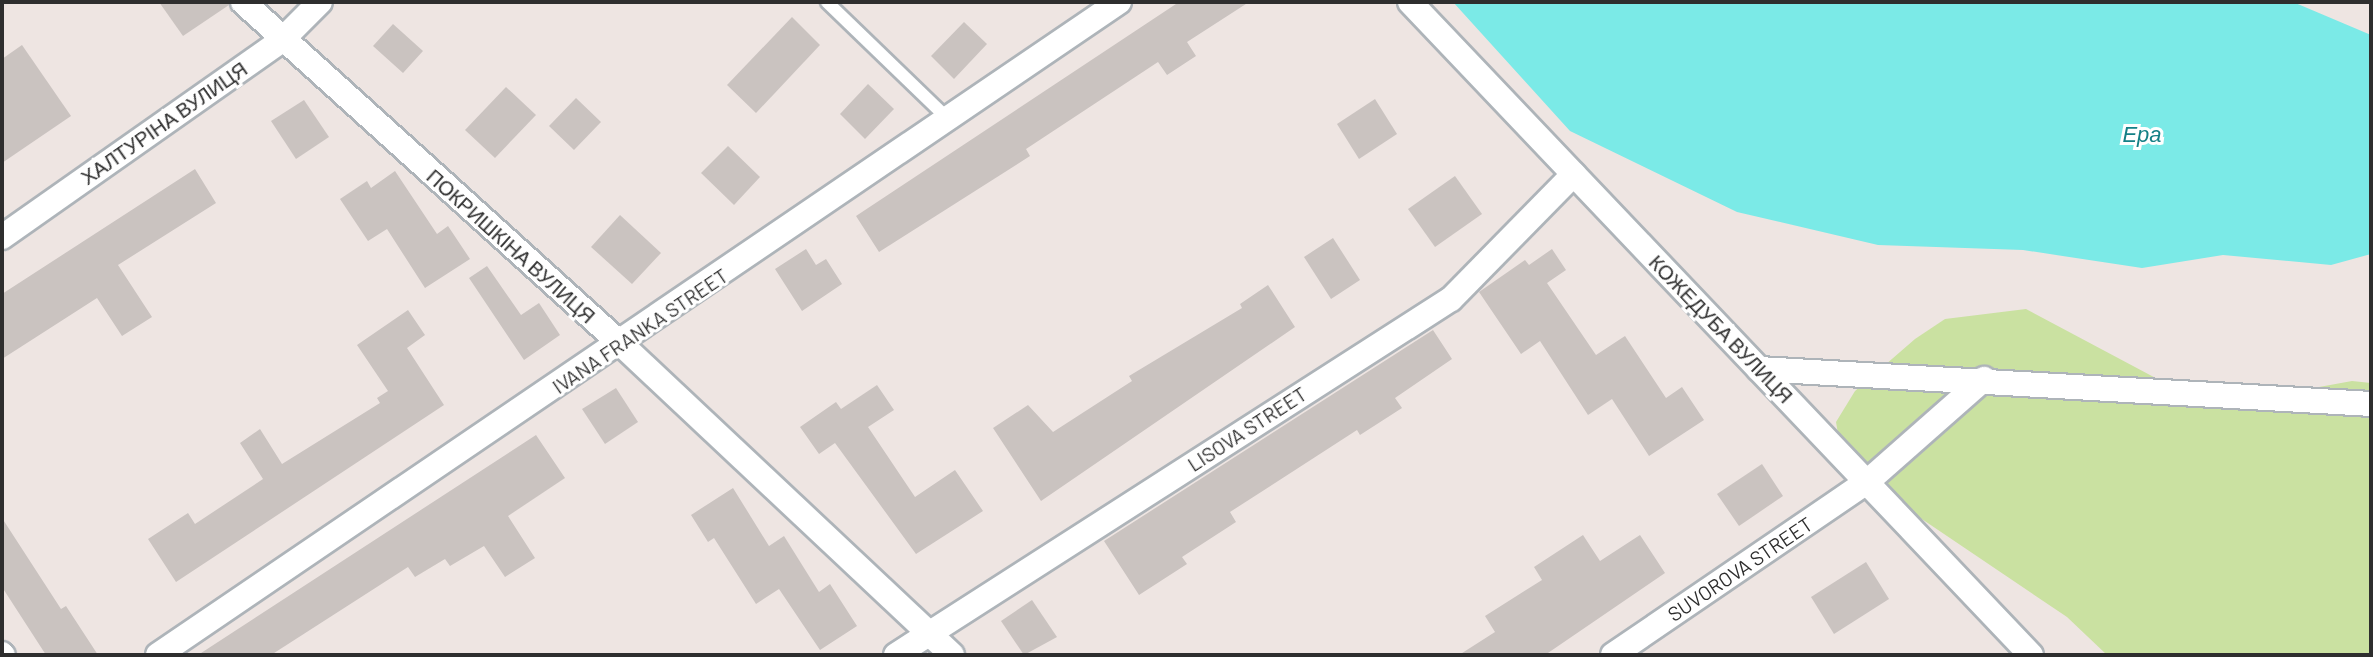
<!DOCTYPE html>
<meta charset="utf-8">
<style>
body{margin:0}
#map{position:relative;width:2373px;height:657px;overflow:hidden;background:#eee5e2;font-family:Barlow,sans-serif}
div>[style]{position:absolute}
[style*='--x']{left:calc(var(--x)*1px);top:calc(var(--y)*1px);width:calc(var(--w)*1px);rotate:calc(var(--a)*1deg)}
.green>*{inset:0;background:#cae1a1}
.water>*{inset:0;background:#7beae7}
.building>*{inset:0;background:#cac3c0}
.roads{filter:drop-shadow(2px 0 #aeb4b9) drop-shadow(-2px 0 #aeb4b9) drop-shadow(0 2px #aeb4b9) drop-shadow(0 -2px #aeb4b9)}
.lane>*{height:12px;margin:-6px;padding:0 6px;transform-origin:6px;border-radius:6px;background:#fff}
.street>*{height:24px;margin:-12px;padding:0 12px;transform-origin:12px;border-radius:12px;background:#fff}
span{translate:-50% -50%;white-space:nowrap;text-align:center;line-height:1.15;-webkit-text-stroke:6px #fff;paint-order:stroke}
.street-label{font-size:20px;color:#2e2e2e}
.water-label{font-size:22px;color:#148086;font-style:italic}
.frame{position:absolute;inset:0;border:4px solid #2e2e2e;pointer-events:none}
</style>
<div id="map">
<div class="green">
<div style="clip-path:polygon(2026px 309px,2165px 383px,2237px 402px,2352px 381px,2371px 383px,2371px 655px,2107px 655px,2067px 617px,1867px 482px,1842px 457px,1836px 422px,1855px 391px,1915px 339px,1945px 319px)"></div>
</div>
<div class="water">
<div style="clip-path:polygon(1453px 2px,2293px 2px,2371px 35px,2371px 254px,2331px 265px,2223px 255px,2142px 268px,2023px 250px,1878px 245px,1737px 212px,1570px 131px)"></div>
</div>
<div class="building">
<div style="clip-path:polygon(159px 2px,228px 2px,229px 5px,183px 36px)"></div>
<div style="clip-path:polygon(1179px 2px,1249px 2px,1187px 42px,1196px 56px,1167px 75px,1158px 62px,1026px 149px,1030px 156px,879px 252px,856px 216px)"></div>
<div style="clip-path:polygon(792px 17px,820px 45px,756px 113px,727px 85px)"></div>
<div style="clip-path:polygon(964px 22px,987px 44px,954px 79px,931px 56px)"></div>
<div style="clip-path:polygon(393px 24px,423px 51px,403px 73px,373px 46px)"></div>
<div style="clip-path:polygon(22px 45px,71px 116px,2px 163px,2px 59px)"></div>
<div style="clip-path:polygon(868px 84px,894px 109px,865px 139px,840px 114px)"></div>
<div style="clip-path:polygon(506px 87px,536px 115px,495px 158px,465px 130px)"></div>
<div style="clip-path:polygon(576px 98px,601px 122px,574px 150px,549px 126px)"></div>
<div style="clip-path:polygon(1375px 99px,1397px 134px,1359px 159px,1337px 124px)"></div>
<div style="clip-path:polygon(304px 100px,329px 137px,296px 159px,271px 121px)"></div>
<div style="clip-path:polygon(728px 146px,760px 177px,734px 205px,701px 173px)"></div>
<div style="clip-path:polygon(195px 169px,216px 203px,118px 265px,152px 317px,122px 336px,97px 298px,2px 359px,2px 294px)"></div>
<div style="clip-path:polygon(395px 171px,437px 234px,448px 226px,470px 259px,425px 288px,387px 229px,368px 241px,340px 199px,367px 181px,371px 188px)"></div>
<div style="clip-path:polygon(1455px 176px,1482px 214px,1435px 247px,1408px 209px)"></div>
<div style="clip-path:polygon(620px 215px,661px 253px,632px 284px,591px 247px)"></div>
<div style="clip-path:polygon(1333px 238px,1360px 280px,1331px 299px,1304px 257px)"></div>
<div style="clip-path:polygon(806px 249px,816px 265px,826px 259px,842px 284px,802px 311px,775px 269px)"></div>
<div style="clip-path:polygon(1552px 249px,1566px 270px,1547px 283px,1596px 355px,1625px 336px,1666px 398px,1682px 387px,1704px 420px,1649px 456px,1612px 399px,1588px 415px,1540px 341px,1521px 354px,1479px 292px,1525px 260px,1529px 265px)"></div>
<div style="clip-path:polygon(487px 266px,521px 315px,539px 303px,560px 335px,524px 360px,469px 278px)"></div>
<div style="clip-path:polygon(1268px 285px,1295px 327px,1041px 501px,993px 428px,1028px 405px,1053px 432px,1132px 381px,1129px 376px,1242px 308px,1240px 304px)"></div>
<div style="clip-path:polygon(408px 310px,425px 335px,407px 348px,444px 405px,176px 582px,148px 539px,188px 513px,195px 524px,263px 479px,240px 443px,260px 429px,282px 464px,380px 403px,377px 398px,388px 391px,357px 345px)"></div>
<div style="clip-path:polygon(1433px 330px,1452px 359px,1395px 398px,1402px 408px,1360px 435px,1357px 430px,1230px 512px,1236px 522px,1182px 557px,1187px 564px,1139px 595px,1104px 541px)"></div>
<div style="clip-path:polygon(877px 385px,894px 410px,868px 427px,915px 497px,955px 470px,983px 511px,916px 554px,835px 443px,819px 454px,800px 427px,836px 402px,841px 409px)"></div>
<div style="clip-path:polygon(616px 388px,638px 422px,605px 444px,582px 409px)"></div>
<div style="clip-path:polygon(536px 435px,565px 478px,508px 516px,535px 558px,505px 577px,484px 546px,450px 566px,445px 559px,415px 577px,408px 567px,271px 655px,198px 655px)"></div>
<div style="clip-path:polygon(1762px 464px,1783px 496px,1739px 526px,1717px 494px)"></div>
<div style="clip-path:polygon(733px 488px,769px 546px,784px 536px,819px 592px,830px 584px,857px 626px,820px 650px,779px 589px,756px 604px,714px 538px,708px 542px,691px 515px)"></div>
<div style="clip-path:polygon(2px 518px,61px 609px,66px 606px,98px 655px,46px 655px,2px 587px)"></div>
<div style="clip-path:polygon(1583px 535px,1600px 561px,1640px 535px,1665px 573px,1545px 655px,1459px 655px,1495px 632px,1485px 616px,1542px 580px,1534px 567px)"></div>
<div style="clip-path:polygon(1866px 562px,1889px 599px,1834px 634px,1811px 597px)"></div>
<div style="clip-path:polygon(1032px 600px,1057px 637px,1024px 655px,1001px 621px)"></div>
</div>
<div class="roads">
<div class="lane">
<div style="--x:827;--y:2;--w:168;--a:44"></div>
</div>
<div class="street">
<div style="--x:243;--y:2;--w:510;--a:42.14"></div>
<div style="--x:621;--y:344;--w:454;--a:43.2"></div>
<div style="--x:1410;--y:2;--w:901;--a:46.44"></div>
<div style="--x:2;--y:237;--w:341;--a:-35.1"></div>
<div style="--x:281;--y:41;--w:55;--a:-45"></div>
<div style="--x:1759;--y:369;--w:613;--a:3.27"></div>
<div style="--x:2;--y:654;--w:1;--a:45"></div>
<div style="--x:158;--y:655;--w:1162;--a:-34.2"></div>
<div style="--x:896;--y:655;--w:659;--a:-32.68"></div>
<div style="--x:1451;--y:299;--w:175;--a:-45.5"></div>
<div style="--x:1613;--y:655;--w:307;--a:-34.3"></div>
<div style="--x:1867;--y:482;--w:156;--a:-41.4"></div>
</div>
</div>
<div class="street-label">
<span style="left:164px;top:123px;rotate:-35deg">ХАЛТУРІНА ВУЛИЦЯ</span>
<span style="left:511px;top:246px;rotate:42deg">ПОКРИШКІНА ВУЛИЦЯ</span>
<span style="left:1721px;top:329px;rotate:46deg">КОЖЕДУБА ВУЛИЦЯ</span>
<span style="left:640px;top:331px;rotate:-34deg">IVANA FRANKA STREET</span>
<span style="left:1247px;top:429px;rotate:-33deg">LISOVA STREET</span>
<span style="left:1740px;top:569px;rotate:-34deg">SUVOROVA STREET</span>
</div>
<div class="water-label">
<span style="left:2142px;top:134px">Ера</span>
</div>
<div class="frame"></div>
</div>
